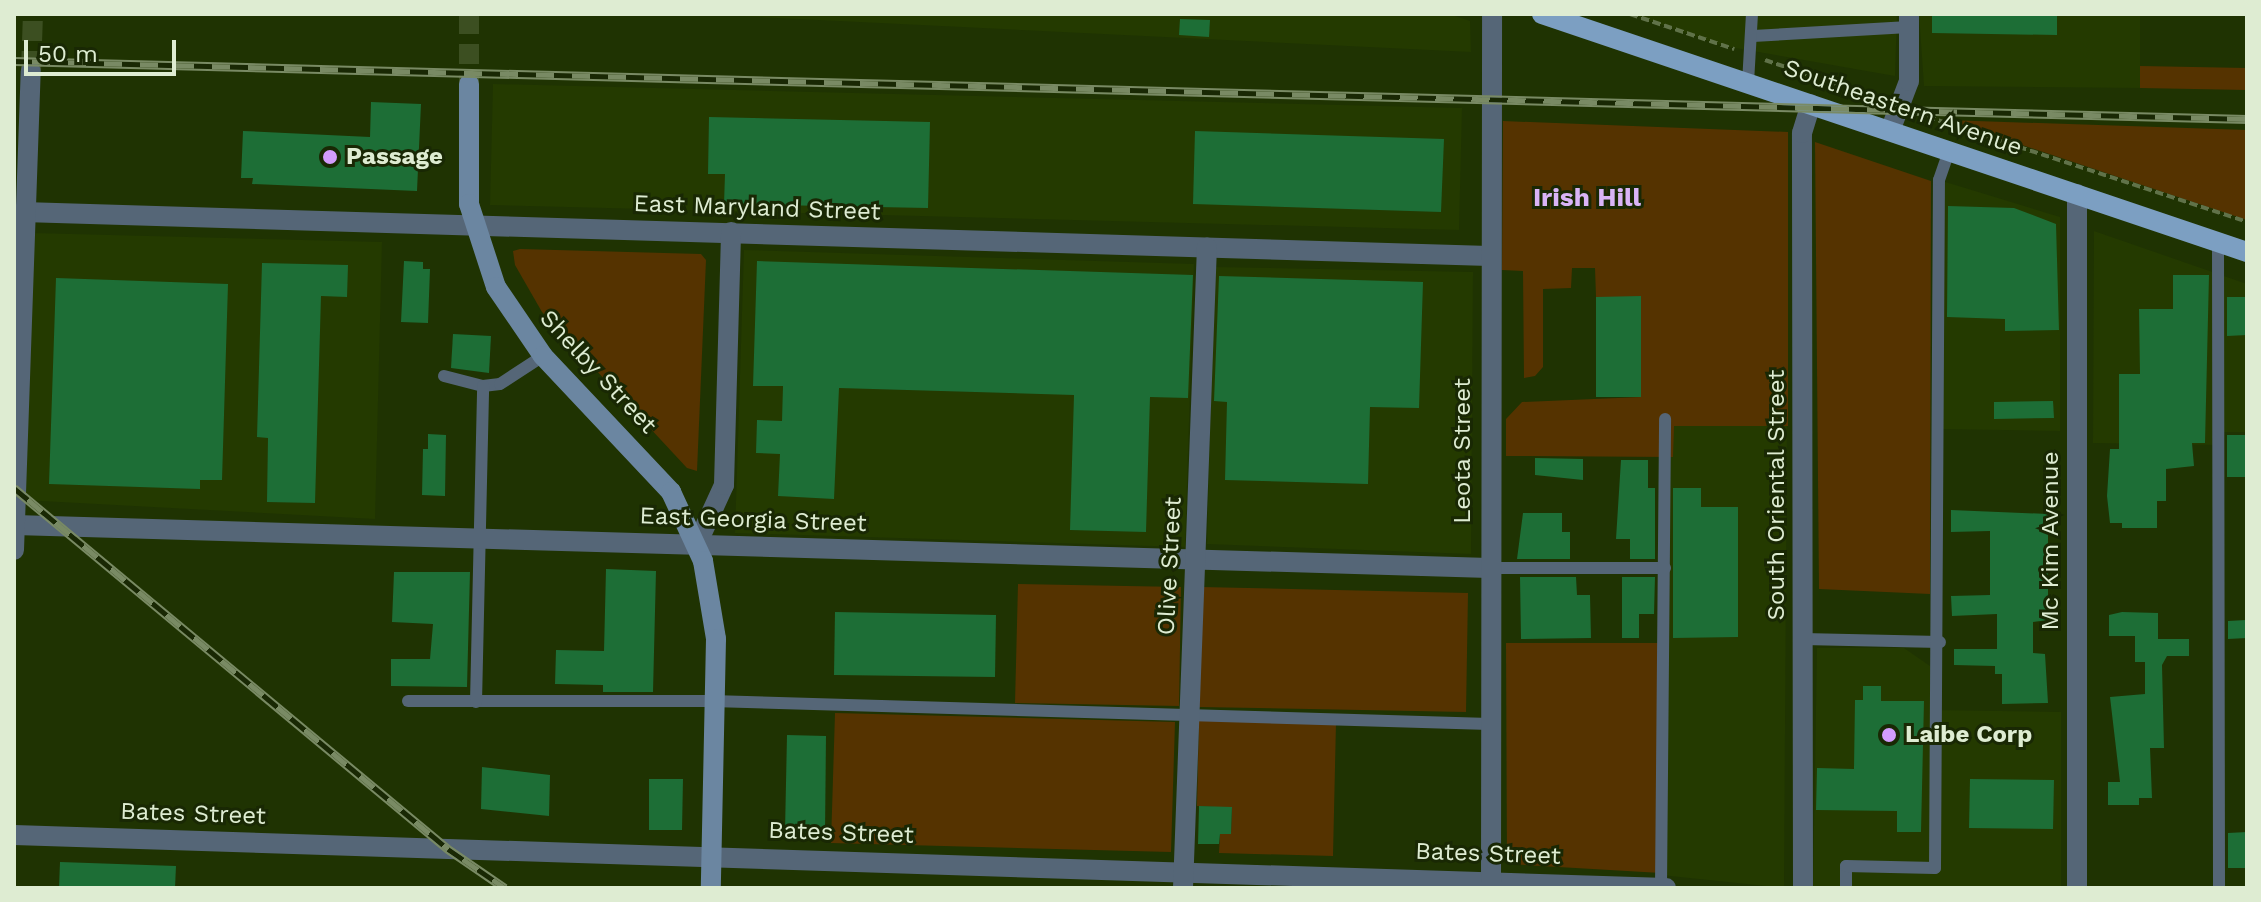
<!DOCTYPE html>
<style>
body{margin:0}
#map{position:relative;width:2261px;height:902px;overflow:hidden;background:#1f3302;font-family:"Work Sans",sans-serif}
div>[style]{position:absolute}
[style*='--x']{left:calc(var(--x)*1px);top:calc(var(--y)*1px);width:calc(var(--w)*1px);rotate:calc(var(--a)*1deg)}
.built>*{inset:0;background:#243a00}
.green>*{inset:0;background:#530}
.building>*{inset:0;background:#1d6e36}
.street-tunnel>*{height:20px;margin-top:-10px;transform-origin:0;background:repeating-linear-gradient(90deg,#3c4f21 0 20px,transparent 0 30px)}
.secondary-tunnel>*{height:20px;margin-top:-10px;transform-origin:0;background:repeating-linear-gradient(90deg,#3c4f21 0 20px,transparent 0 30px)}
.path>*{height:4px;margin-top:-2px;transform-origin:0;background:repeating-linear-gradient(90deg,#607249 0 8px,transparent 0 12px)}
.lane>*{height:12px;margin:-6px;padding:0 6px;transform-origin:6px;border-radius:6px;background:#567}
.street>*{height:20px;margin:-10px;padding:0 10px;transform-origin:10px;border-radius:10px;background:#567}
.secondary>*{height:20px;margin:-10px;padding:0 10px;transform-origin:10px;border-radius:10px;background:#6b86a1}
.primary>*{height:20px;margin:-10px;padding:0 10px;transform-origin:10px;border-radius:10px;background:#7c9fc2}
.rail>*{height:9px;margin-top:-4.5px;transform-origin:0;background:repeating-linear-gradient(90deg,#192804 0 18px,#798a64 0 36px);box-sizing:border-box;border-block:2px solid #798a64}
.dots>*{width:22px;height:22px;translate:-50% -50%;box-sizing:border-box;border:4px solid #192804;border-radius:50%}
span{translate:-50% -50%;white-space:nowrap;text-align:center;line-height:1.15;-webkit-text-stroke:6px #192804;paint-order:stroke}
.street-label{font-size:24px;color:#deecd2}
.poi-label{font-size:24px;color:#deecd2;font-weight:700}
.left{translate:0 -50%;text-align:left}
.neighbourhood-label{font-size:26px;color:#d9b4f7;font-weight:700}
.frame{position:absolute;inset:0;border:16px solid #deecd2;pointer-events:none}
.scale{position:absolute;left:24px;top:40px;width:152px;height:36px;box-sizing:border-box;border:4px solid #deecd2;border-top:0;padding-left:10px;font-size:24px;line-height:28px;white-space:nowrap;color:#deecd2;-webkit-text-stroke:6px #192804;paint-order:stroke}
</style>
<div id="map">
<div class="built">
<div style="clip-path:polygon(696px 14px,1449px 14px,1470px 21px,1471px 52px)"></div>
<div style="clip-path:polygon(1630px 14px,1897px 14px,1895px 76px,1724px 46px)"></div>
<div style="clip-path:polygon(1919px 14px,2140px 14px,2140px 88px,1924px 86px)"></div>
<div style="clip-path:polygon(493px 84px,1462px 108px,1459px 230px,490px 205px)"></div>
<div style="clip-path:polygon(1939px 180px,2060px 217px,2060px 431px,1939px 429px)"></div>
<div style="clip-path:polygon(2094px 231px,2247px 284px,2247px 432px,2219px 432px,2219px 445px,2093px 443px)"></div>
<div style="clip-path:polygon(33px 233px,382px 242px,375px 519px,23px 500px)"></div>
<div style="clip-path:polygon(744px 250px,1194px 264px,1185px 547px,735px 533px)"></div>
<div style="clip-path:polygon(1214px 267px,1473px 272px,1471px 554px,1207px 544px)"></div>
<div style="clip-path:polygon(1787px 417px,1784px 888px,1661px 875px,1665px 419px)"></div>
<div style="clip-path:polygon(1817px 648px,1904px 648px,1930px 666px,1930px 710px,2061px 712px,2061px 888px,1813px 888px)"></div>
</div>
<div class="green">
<div style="clip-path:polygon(2140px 66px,2247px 68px,2247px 90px,2140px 88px)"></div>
<div style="clip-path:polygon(1947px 120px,2247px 130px,2247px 220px)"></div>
<div style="clip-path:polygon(1503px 121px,1788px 132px,1788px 426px,1674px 426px,1673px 457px,1506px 456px,1506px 419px,1522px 402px,1641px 397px,1641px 297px,1596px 297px,1595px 268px,1572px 268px,1571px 288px,1543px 289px,1543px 367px,1535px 376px,1524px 378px,1523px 271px,1502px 270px)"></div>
<div style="clip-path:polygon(1815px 142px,1931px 181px,1930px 594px,1819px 589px)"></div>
<div style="clip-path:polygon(520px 249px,701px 254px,706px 260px,697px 471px,687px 468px,542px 312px,515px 265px,513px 251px)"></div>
<div style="clip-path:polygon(1018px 584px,1181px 587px,1179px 706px,1015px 703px)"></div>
<div style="clip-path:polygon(1201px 587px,1468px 593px,1466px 712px,1199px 707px)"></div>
<div style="clip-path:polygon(1506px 643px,1663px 643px,1661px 873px,1507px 864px)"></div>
<div style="clip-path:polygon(835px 713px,1175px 722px,1171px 852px,831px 843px)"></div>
<div style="clip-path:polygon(1199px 720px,1336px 723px,1333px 856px,1219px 853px,1220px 834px,1231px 833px,1232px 808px,1197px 806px)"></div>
</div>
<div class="building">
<div style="clip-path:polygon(1932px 14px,2057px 14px,2057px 35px,1932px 33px)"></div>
<div style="clip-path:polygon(1180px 19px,1210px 20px,1209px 37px,1179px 35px)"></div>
<div style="clip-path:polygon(371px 102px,421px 104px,417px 191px,252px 184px,253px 178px,241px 178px,243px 131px,370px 137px)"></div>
<div style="clip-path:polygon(709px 117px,930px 122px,928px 208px,724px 204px,725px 174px,708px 174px)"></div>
<div style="clip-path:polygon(1195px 131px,1444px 139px,1441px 212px,1193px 204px)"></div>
<div style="clip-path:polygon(1948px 206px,2014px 208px,2056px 224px,2059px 330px,2005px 331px,2005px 319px,1947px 317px)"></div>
<div style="clip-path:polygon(404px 261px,423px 262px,423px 269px,430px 269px,428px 323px,401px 322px)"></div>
<div style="clip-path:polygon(757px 261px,1193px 275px,1188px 398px,1150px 397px,1146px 532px,1070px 530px,1074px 395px,839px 388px,834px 499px,778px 496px,780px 454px,756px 453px,757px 420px,782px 421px,783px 386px,753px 386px)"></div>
<div style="clip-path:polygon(262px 263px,348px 265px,347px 297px,321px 296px,315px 503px,267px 502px,268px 438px,257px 437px)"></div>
<div style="clip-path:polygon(2173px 275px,2209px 275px,2205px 443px,2192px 443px,2194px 466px,2166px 469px,2166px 501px,2157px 501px,2157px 528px,2122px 528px,2122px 523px,2110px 523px,2107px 496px,2110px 449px,2119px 449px,2119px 374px,2140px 374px,2139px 309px,2173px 309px)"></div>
<div style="clip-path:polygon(1219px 276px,1423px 282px,1419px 408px,1370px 407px,1368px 484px,1225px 480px,1227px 402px,1214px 401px)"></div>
<div style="clip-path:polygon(56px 278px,228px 284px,222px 480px,200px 480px,200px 489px,49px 484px)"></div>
<div style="clip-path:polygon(1641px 296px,1641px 397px,1596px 397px,1596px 297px)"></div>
<div style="clip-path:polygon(2227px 297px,2247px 297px,2247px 335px,2227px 336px)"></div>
<div style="clip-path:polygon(453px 334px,491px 336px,489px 373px,451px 368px)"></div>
<div style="clip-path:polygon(2053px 401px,2054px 418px,1994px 419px,1994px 402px)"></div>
<div style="clip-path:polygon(428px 434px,446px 435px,445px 496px,422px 495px,423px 449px,428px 449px)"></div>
<div style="clip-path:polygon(2227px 435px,2246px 435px,2246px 477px,2227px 477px)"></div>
<div style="clip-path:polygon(1535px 458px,1583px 459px,1583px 480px,1535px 475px)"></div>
<div style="clip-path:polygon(1621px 460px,1648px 460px,1648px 488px,1655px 488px,1655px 559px,1630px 559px,1630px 539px,1616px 539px)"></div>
<div style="clip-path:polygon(1673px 488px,1701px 488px,1701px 507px,1738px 507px,1738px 637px,1673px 638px)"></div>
<div style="clip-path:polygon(1951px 510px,2048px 514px,2048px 620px,2033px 622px,2033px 653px,2045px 654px,2048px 703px,2002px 704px,2002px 674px,1995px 674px,1995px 666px,1954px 665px,1954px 649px,1997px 649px,1997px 614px,1952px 616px,1951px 596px,1990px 595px,1990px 531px,1951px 532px)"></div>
<div style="clip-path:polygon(1523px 513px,1562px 513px,1562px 532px,1570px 532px,1570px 559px,1517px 559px)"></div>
<div style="clip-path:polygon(606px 569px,656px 571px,653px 692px,603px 692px,603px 685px,555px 684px,556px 650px,604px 651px)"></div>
<div style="clip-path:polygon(394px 572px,470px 572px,467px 687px,391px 686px,391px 659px,430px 659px,433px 624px,392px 622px)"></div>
<div style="clip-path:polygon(1520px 577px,1576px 577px,1577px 595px,1590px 595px,1591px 638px,1521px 639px)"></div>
<div style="clip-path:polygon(1622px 577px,1655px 577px,1654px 614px,1639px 614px,1639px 638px,1622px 638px)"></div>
<div style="clip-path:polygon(835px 612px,996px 615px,995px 677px,834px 675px)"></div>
<div style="clip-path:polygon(2122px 612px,2158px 613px,2158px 639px,2189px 639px,2189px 656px,2167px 656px,2162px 665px,2164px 748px,2150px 748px,2152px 798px,2139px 798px,2139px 805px,2108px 805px,2108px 782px,2120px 782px,2110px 697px,2145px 694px,2145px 662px,2135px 662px,2135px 636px,2109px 636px,2109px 615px)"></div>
<div style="clip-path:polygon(2246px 620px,2247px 638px,2228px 639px,2228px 621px)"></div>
<div style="clip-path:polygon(1863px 686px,1881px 686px,1881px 701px,1924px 701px,1921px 832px,1897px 832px,1897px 811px,1816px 810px,1817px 768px,1854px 769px,1855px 700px,1863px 700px)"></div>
<div style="clip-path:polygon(787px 735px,826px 736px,825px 833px,785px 832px)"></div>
<div style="clip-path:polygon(482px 767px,550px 775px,549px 816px,481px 809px)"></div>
<div style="clip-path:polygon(649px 779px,683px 779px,682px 830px,649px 830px)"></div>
<div style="clip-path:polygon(1970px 779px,2054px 780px,2053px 829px,1969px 828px)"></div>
<div style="clip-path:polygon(1199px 806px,1232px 807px,1231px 834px,1220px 834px,1219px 844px,1198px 844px)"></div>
<div style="clip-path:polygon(2247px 832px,2247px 868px,2228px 868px,2228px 833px)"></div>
<div style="clip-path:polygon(60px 862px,176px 866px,175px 888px,59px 888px)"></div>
</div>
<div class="street-tunnel">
<div style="--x:31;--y:71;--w:57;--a:-88"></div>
</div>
<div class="secondary-tunnel">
<div style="--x:469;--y:14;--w:70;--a:90"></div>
</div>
<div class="path">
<div style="--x:1630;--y:14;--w:110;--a:18.6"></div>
<div style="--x:1765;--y:60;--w:123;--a:19"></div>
<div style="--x:1916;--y:113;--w:348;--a:18.2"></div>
</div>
<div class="lane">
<div style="--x:1753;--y:36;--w:156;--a:-3.3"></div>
<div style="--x:1748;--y:83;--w:69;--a:-86.7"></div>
<div style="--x:2218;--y:242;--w:646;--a:89.91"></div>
<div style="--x:444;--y:376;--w:40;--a:14.4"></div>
<div style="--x:483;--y:386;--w:17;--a:-7"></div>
<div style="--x:500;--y:384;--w:51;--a:-33.1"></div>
<div style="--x:1489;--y:568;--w:176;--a:0"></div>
<div style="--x:1803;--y:639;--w:137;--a:1.3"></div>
<div style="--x:408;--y:701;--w:304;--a:0"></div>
<div style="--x:712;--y:701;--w:778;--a:1.69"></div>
<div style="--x:476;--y:702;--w:316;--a:-88.7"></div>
<div style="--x:1661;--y:887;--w:468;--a:-89.5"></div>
<div style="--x:1846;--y:888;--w:22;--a:-90"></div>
<div style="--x:1846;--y:866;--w:89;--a:1.3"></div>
<div style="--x:1935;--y:868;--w:688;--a:-89.67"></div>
<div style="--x:1939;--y:180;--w:31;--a:-71"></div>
</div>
<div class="street">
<div style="--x:1890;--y:131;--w:53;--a:-69.2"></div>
<div style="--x:1909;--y:81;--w:67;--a:-90"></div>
<div style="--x:2077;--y:194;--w:694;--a:90"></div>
<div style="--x:23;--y:212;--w:1467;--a:1.72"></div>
<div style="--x:15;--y:525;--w:1475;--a:1.67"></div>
<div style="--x:697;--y:544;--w:65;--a:-65.4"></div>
<div style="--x:724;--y:485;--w:253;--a:-88.4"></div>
<div style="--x:14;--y:550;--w:479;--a:-88"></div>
<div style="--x:14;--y:835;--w:1653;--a:1.84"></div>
<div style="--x:1183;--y:888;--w:641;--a:-87.86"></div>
<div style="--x:1491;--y:888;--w:874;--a:-89.93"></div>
<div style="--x:1803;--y:888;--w:755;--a:-90.08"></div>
<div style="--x:1802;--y:133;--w:30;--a:-73"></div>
</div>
<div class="secondary">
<div style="--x:469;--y:84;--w:120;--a:90"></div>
<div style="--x:469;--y:204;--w:87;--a:72"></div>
<div style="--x:496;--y:287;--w:83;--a:55.7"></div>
<div style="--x:543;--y:356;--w:187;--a:46.7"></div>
<div style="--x:671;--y:492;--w:76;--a:65.1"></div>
<div style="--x:703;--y:561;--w:79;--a:80.5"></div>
<div style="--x:716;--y:639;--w:249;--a:91.2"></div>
</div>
<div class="primary">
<div style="--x:1542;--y:14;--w:744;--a:18.65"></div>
</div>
<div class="rail">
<div style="--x:14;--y:61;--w:2234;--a:1.49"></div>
<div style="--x:14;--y:488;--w:565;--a:39.75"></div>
<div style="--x:448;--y:849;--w:69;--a:34.4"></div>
</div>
<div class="dots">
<div style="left:330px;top:157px;background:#d39cfc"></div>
<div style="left:1889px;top:735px;background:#d39cfc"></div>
</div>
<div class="street-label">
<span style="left:1903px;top:108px;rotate:19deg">Southeastern Avenue</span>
<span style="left:757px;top:208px;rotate:2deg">East Maryland Street</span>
<span style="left:598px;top:372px;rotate:47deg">Shelby Street</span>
<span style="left:1463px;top:451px;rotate:-90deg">Leota Street</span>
<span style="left:1777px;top:495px;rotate:-90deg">South Oriental Street</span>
<span style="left:753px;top:520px;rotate:2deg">East Georgia Street</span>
<span style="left:2051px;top:541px;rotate:-90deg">Mc Kim Avenue</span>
<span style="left:1170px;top:566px;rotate:-87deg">Olive Street</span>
<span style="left:193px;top:814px;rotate:2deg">Bates Street</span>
<span style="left:841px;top:833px;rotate:2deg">Bates Street</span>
<span style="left:1488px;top:854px;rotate:2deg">Bates Street</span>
</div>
<div class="poi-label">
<span class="left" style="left:346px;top:157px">Passage</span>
<span class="left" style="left:1905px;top:735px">Laibe Corp</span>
</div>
<div class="neighbourhood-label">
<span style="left:1587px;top:198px">Irish Hill</span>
</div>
<div class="frame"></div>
<div class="scale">50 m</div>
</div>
